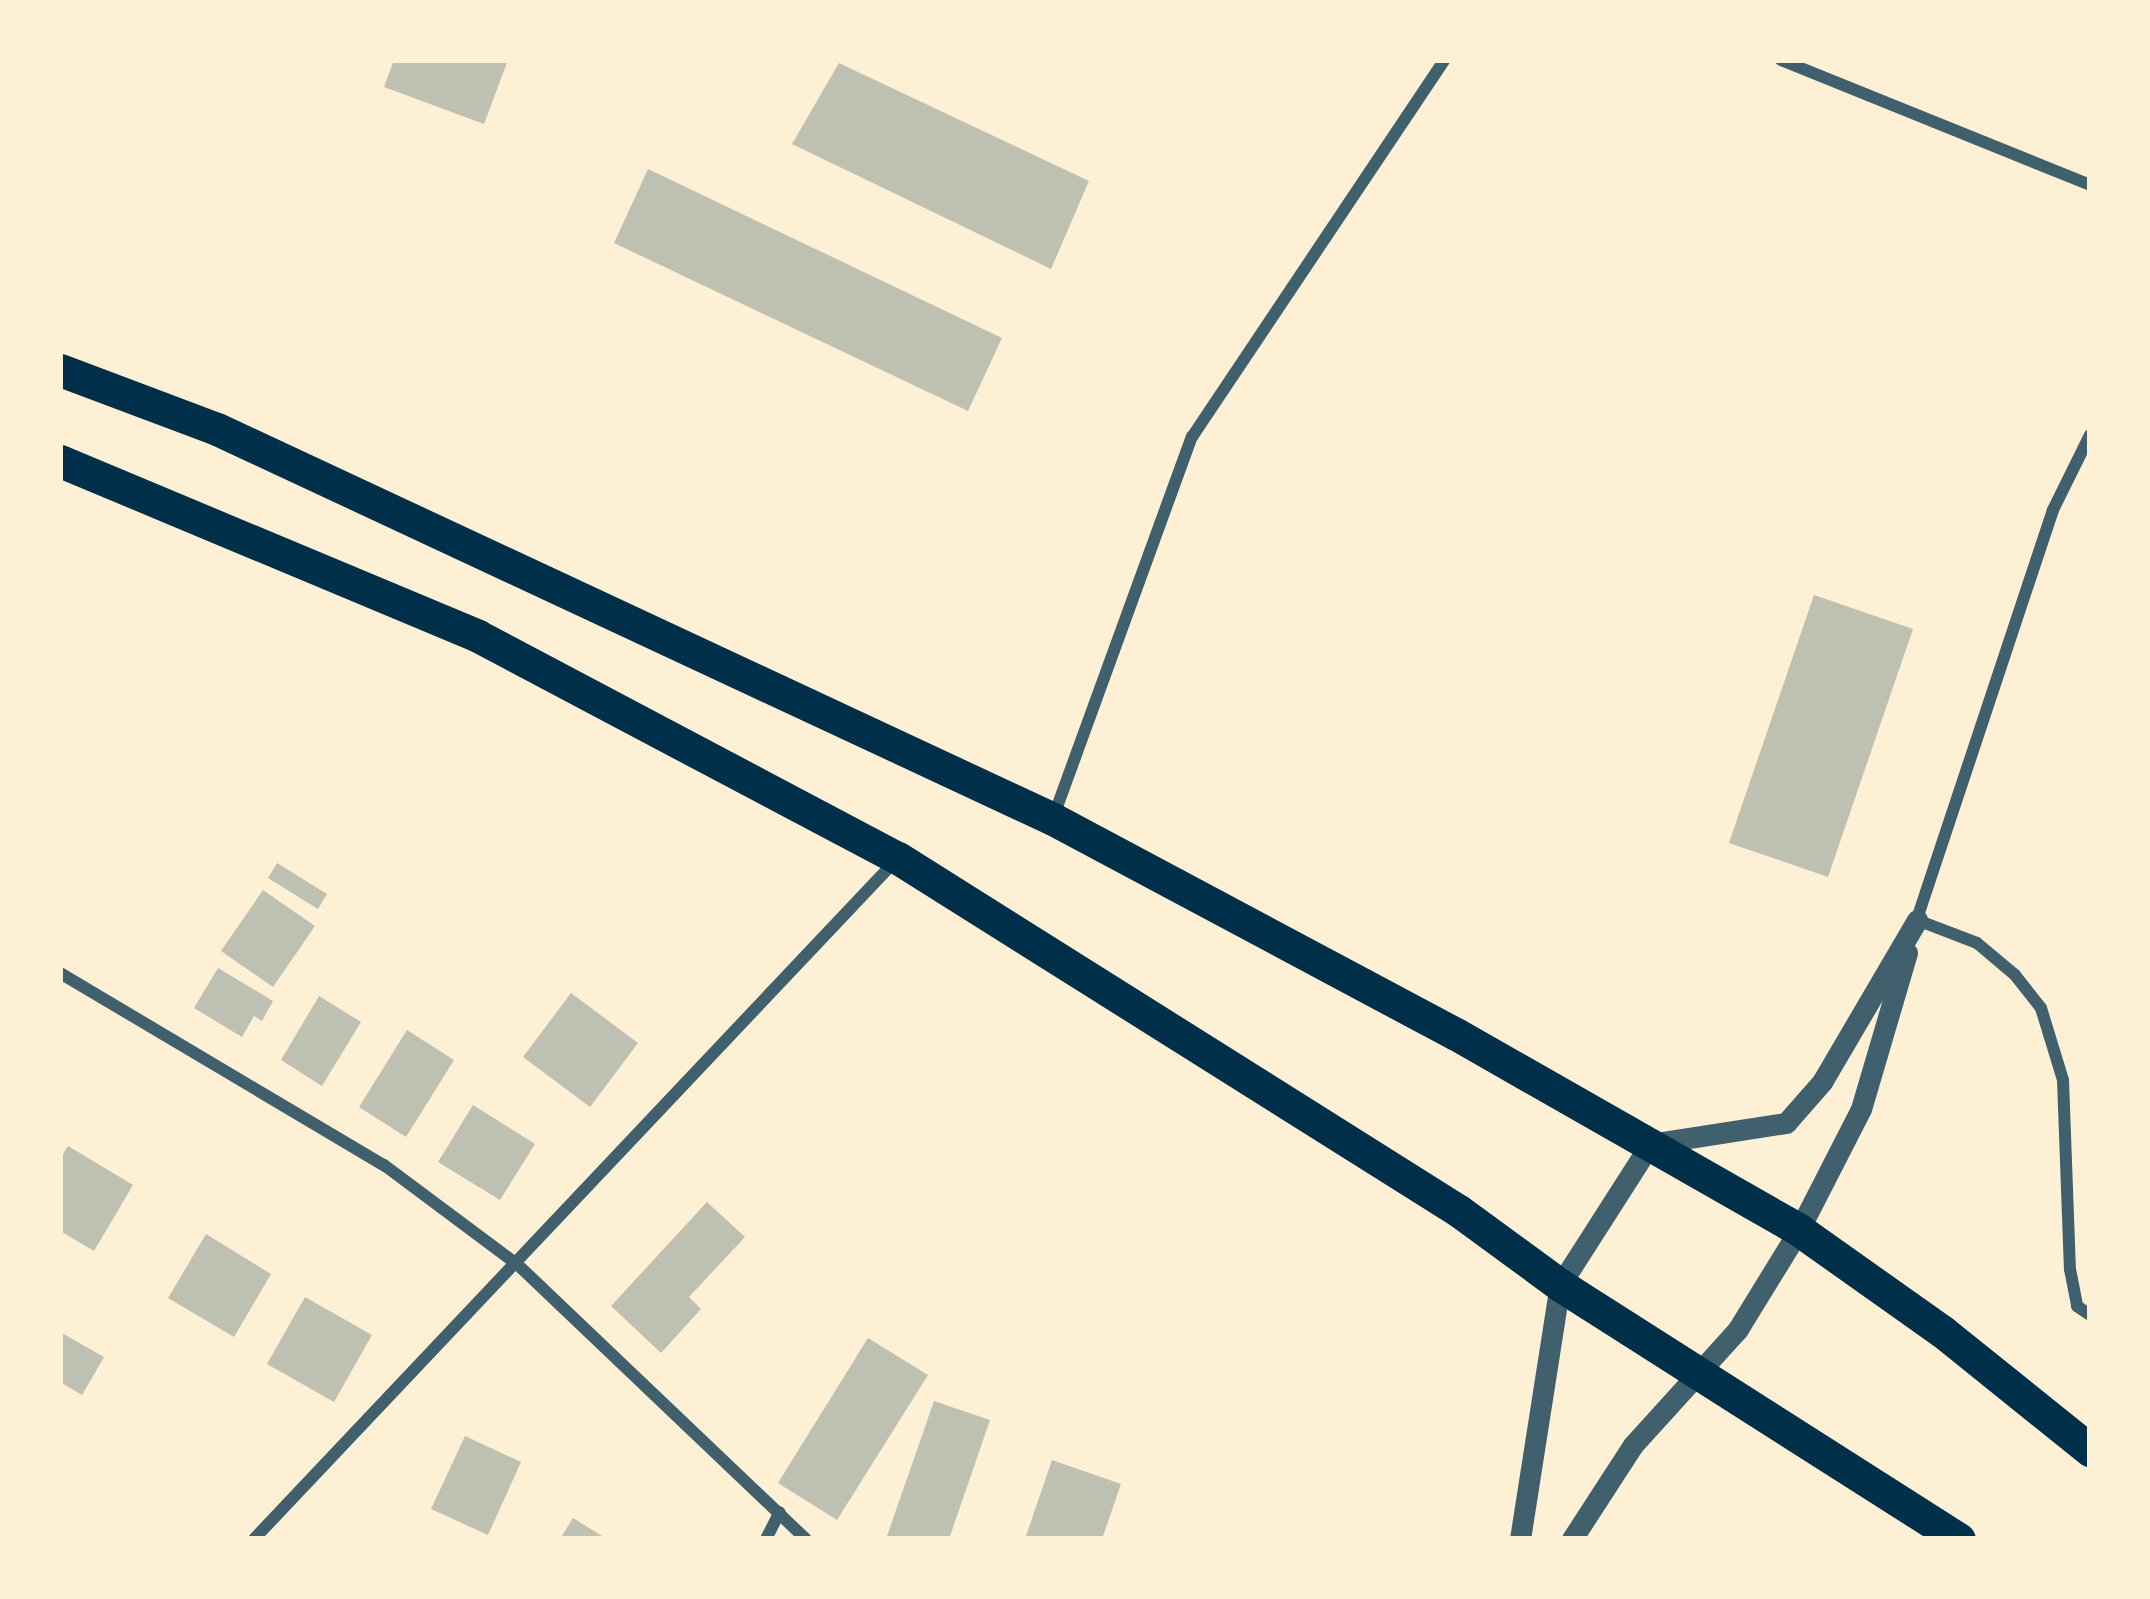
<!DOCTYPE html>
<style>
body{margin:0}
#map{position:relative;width:2150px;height:1599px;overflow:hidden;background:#fdf0d5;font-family:"Nunito Sans",sans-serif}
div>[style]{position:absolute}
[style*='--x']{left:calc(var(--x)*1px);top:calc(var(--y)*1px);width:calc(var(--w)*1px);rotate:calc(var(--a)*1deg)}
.building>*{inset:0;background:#bec0b2}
.minor>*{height:12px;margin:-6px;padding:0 6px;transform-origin:6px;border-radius:6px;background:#3f606c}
.tertiary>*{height:21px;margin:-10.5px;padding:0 10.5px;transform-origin:10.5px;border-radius:10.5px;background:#3f606c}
.trunk>*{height:33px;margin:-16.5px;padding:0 16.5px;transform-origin:16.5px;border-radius:16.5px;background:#003049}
span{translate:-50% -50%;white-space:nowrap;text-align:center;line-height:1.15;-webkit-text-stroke:9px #fdf0d5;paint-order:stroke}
.frame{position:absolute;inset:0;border:63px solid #fdf0d5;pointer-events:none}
</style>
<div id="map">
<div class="building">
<div style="clip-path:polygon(394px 60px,508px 60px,484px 124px,384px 87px)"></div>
<div style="clip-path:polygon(839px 63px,1089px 181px,1051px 269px,792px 144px)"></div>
<div style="clip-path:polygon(648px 169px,1002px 338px,968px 411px,614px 243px)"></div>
<div style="clip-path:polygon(1814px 595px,1913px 629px,1828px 877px,1729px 843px)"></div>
<div style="clip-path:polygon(277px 863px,327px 894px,318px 909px,268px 878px)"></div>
<div style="clip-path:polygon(263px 890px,315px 926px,273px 987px,221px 951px)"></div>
<div style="clip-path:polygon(218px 968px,273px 1001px,262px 1021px,254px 1016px,242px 1037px,194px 1008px)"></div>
<div style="clip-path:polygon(571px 993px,638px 1043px,590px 1107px,523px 1057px)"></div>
<div style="clip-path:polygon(319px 996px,361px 1022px,322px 1086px,281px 1060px)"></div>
<div style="clip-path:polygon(407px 1030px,454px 1060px,406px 1137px,359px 1107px)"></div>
<div style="clip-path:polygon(473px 1105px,535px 1144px,500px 1200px,438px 1162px)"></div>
<div style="clip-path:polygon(68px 1146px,133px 1185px,94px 1251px,60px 1231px,60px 1159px)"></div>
<div style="clip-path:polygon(707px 1202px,745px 1237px,689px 1297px,701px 1309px,661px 1353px,611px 1306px)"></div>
<div style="clip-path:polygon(206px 1234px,271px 1274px,234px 1337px,168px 1298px)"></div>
<div style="clip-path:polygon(305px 1297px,372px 1335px,334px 1402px,267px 1364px)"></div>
<div style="clip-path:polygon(60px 1332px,104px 1357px,82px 1395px,60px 1382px)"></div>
<div style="clip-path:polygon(868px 1338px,928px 1375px,837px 1520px,778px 1483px)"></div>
<div style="clip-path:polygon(934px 1401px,990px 1420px,949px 1539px,886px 1539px)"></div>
<div style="clip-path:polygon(465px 1436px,521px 1462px,488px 1535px,431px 1509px)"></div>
<div style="clip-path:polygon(1052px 1460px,1121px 1484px,1102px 1539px,1025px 1539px)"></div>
<div style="clip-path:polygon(573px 1518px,607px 1539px,560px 1539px)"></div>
</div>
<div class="minor">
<div style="--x:1781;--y:60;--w:333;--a:22"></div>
<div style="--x:2090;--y:435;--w:84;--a:116.3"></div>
<div style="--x:2053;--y:510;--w:432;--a:108.4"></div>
<div style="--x:1917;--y:920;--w:64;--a:21"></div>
<div style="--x:1977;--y:943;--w:50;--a:40.1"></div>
<div style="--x:2015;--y:975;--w:42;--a:51.8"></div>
<div style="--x:2041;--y:1008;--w:75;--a:73"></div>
<div style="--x:2063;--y:1080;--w:189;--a:87.9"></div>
<div style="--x:2070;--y:1269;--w:38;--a:79"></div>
<div style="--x:2077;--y:1306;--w:16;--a:35"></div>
<div style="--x:1053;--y:818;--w:406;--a:-70"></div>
<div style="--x:1192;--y:437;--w:453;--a:-56.2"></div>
<div style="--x:60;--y:973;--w:377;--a:30.7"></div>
<div style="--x:384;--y:1165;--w:166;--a:36.7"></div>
<div style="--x:517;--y:1264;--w:399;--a:43.6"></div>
<div style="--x:254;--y:1539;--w:934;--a:-46.6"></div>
<div style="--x:766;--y:1539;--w:30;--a:-63"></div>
</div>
<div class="tertiary">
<div style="--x:1520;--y:1539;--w:257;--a:-81.1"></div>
<div style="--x:1560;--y:1285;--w:167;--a:-57.4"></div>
<div style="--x:1650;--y:1144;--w:138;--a:-8.8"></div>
<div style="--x:1786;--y:1123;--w:55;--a:-48.7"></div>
<div style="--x:1822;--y:1082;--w:188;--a:-59.6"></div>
<div style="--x:1572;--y:1539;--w:112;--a:-57"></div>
<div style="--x:1633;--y:1445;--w:156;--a:-47.8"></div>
<div style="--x:1738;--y:1329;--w:116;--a:-58.4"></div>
<div style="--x:1799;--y:1230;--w:136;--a:-62.9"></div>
<div style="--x:1861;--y:1109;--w:163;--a:-73.6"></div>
</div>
<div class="trunk">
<div style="--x:60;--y:370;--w:168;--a:20.6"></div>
<div style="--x:217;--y:429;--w:922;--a:25.01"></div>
<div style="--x:1053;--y:819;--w:457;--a:28.1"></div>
<div style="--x:1456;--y:1034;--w:395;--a:29.7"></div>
<div style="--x:1799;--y:1230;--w:176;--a:35.3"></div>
<div style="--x:1943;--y:1332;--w:189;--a:38.8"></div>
<div style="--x:60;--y:461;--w:453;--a:22.7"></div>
<div style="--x:478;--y:636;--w:475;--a:27.9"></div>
<div style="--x:898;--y:858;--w:663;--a:32.18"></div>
<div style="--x:1459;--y:1211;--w:125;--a:36.2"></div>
<div style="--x:1560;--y:1285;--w:473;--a:32.5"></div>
</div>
<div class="frame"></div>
</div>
